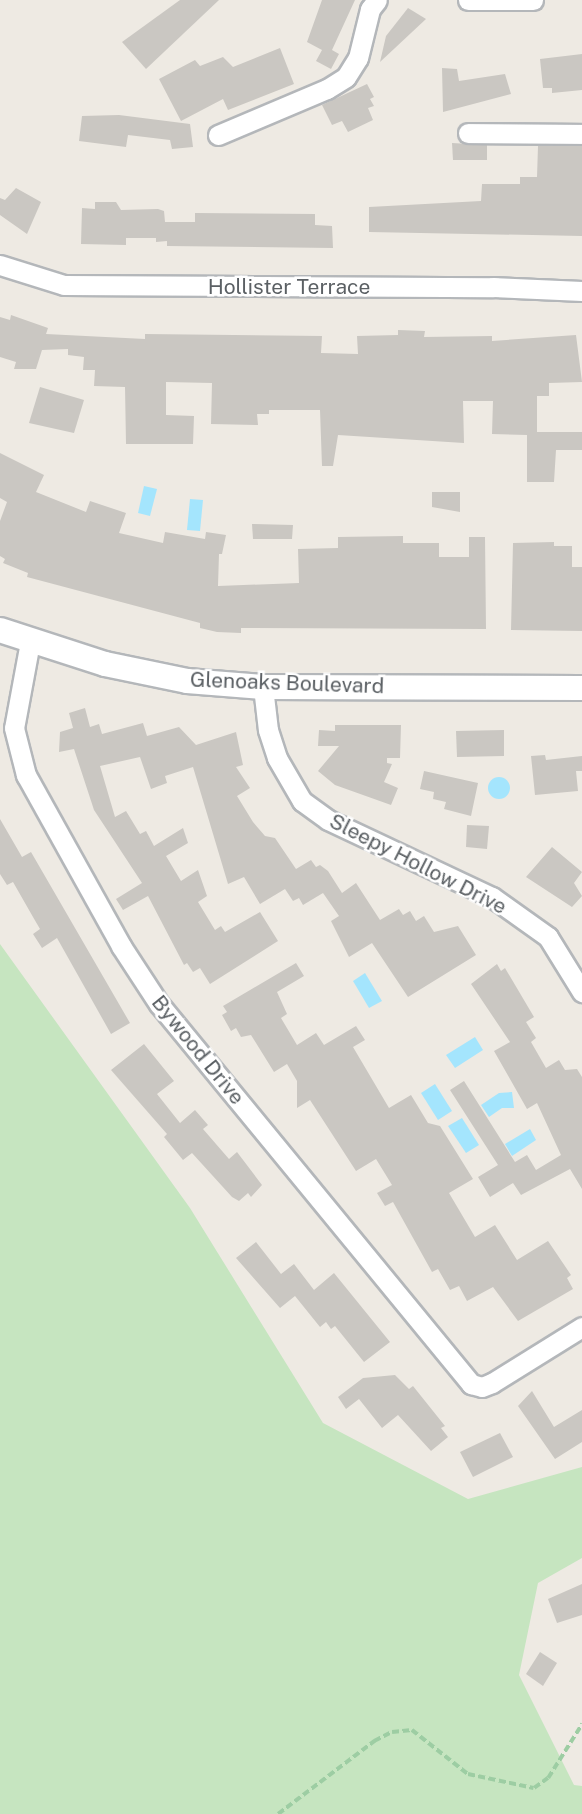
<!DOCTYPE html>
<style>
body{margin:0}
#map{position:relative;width:582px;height:1814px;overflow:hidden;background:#eeeae3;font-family:"Public Sans",sans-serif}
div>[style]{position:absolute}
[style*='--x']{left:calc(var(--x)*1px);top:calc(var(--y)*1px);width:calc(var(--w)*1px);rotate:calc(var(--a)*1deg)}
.green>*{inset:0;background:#c6e5c0}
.water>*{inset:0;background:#a4e5fd}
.round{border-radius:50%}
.building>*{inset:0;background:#cac7c2}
.path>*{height:3.5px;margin-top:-1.75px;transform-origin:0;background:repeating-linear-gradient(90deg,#9dcda3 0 7px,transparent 0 10.5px)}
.roads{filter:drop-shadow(2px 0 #b4b7ba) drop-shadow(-2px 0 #b4b7ba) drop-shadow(0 2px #b4b7ba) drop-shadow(0 -2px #b4b7ba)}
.minor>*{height:19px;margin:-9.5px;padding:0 9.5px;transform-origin:9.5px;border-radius:9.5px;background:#fff}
.tertiary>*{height:24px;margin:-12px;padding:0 12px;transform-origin:12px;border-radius:12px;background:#fff}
span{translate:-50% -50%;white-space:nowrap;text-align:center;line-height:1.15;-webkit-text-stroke:5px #fff;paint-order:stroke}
.street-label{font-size:21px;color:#5b6064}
</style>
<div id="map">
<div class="green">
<div style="clip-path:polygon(0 944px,190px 1208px,323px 1423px,468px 1499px,582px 1467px,582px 1558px,538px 1583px,519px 1675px,574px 1785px,582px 1786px,582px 1814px,0 1814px)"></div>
</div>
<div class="water">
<div style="clip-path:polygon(144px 486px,157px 489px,150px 516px,138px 513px)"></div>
<div style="clip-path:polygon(190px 499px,203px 500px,200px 531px,187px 530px)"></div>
<div class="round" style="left:488px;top:777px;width:22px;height:22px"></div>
<div style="clip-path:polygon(365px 973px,382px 1001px,369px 1008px,353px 981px)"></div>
<div style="clip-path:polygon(475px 1037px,483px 1050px,455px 1068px,446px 1055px)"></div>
<div style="clip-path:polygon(435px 1084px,452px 1111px,438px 1120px,421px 1093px)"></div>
<div style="clip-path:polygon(512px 1092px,514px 1108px,502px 1108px,489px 1117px,481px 1105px,499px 1093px)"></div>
<div style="clip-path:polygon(462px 1118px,479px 1145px,466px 1153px,448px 1126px)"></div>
<div style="clip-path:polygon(530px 1129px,536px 1140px,512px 1156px,505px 1144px)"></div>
</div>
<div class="building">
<div style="clip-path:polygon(180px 0,219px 0,146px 69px,122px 42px)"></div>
<div style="clip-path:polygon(322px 0,355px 0,332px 50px,339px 54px,331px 69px,316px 61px,322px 50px,307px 42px)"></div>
<div style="clip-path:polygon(408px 8px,426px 19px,380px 62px,386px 36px)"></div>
<div style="clip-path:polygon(280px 48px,294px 84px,228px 110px,223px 99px,181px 121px,159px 79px,195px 60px,200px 66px,223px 57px,233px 67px)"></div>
<div style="clip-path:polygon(582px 54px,582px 90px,552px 93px,552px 88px,543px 88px,540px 59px)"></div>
<div style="clip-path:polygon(442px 68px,457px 69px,459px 81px,505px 74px,511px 94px,443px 112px)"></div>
<div style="clip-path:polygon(367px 84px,374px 97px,370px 99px,374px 106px,368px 108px,373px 120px,348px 132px,342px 121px,332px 125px,322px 105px)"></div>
<div style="clip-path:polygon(119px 115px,190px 124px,193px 147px,172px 149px,170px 140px,128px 135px,126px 147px,79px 141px,82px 116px)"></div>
<div style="clip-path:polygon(452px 143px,487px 145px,487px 160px,453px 160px)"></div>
<div style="clip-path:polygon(538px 146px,582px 146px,582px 236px,369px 232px,369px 207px,481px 201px,482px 184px,520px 184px,520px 177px,537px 177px)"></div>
<div style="clip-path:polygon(16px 188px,41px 202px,27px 234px,0 215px,0 198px,5px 200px)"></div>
<div style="clip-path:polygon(95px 202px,116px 202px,121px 210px,158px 209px,164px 211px,165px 222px,195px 222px,195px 213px,315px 214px,315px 225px,332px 226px,333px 248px,167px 246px,167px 241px,156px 242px,156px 238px,126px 238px,126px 245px,81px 244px,82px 208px,95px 209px)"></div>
<div style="clip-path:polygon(11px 315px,48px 328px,46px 334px,145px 339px,145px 334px,322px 336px,321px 353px,358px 354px,357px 336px,398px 335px,398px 330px,425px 331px,424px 337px,492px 336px,492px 341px,576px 335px,582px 382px,549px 383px,549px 396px,537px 396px,537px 432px,582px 432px,582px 450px,556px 450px,554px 482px,527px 482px,527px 435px,492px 434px,493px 401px,463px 401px,464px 443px,338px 435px,333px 466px,322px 466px,320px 410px,269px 410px,269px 414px,257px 414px,258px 425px,211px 424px,212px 383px,166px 382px,166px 415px,194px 416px,193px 444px,126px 444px,125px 387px,94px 386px,95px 370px,83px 370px,84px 357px,68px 355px,68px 349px,42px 350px,36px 369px,14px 369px,16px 362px,0 357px,0 317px,10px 320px)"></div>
<div style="clip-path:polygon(40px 387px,84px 400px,74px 433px,29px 423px)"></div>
<div style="clip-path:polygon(0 453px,44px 475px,36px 492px,86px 512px,90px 501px,126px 513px,119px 533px,163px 543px,165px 532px,205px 539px,206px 532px,226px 535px,222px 554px,219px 554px,218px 586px,299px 583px,298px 549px,338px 548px,338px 537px,403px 536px,403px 543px,439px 543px,439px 557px,469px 557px,469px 537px,485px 537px,486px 629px,241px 628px,241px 633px,217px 632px,200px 628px,200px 623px,27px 577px,28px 573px,3px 563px,5px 559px,0 556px,0 521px,7px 502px,0 498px)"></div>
<div style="clip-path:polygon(432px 492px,460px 492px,460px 512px,432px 507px)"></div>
<div style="clip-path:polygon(252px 524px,293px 525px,292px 539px,253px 539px)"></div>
<div style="clip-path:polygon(554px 542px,554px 546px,572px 546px,572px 567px,582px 567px,582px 631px,511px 630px,513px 543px)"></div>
<div style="clip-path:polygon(85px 708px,90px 727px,99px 724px,102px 734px,143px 723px,147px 736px,179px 727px,196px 745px,236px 732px,243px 765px,236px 767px,250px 788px,237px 796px,253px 822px,265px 836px,275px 838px,296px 869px,311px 860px,316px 867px,320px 865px,328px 871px,342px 893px,356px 883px,380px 920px,399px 909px,403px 915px,410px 911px,416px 921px,424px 916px,434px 932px,458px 926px,476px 955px,408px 997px,372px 943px,349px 957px,331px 921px,339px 916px,323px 893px,303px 905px,299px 898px,293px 901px,285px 889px,260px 904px,244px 877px,228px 884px,193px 767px,165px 776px,167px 783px,151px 789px,140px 757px,100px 766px,115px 817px,126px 811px,140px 834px,146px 831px,154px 846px,183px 828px,188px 843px,166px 856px,181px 881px,198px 870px,207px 896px,198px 902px,215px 930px,221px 926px,225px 932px,260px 912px,278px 941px,210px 984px,200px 968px,193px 972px,187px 963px,184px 965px,148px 896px,123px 910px,116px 899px,142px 883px,94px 810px,74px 749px,59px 752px,60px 732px,73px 728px,69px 713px)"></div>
<div style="clip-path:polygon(335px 725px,401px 725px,400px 758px,387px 758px,387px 763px,392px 764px,384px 782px,398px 788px,391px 805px,335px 785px,318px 771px,339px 746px,318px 746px,319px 730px,335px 731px)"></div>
<div style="clip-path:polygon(504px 730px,504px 756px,457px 757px,456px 731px)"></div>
<div style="clip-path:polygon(545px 755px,546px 760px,582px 756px,582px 771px,576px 771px,578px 791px,535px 795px,531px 756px)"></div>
<div style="clip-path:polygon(424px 771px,478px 783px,471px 816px,444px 809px,446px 802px,433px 799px,434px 792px,420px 789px)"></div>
<div style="clip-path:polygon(0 819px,22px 857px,31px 852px,130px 1023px,111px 1034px,57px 938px,42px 948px,33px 934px,40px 929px,33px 917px,13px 882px,7px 885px,0 874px)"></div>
<div style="clip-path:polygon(467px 825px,489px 826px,487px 849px,466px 847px)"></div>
<div style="clip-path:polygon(552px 847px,582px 872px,574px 883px,582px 896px,572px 907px,526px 877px)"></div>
<div style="clip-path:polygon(296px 963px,304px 976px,277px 992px,287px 1014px,281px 1018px,297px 1045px,316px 1033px,324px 1045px,356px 1026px,365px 1040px,353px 1047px,389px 1108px,411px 1095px,428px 1123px,440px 1126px,473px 1179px,449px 1193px,475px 1237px,495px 1225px,517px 1260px,548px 1241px,571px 1275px,567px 1278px,573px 1289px,518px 1321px,493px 1287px,467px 1301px,459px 1286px,450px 1290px,438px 1269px,432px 1272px,393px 1202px,385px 1206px,377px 1193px,392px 1185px,376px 1159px,356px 1171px,310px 1100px,297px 1108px,297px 1081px,287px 1064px,274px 1072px,251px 1035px,241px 1037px,236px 1028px,231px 1031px,222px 1015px,227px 1012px,223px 1006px)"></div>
<div style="clip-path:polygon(497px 964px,501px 971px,505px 968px,534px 1017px,526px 1022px,536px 1038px,531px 1042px,546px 1068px,559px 1060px,565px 1070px,577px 1069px,582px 1077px,582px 1189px,570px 1169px,521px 1195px,513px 1183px,490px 1197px,478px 1177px,498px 1165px,450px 1090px,464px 1081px,515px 1162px,527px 1155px,536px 1170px,561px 1155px,537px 1103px,527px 1109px,494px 1051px,510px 1042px,471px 984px)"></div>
<div style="clip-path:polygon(144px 1044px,174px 1081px,157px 1094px,180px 1123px,195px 1110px,208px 1125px,203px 1129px,229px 1159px,237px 1152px,262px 1185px,251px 1197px,248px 1193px,239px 1201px,232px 1197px,192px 1153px,183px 1160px,164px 1137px,167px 1134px,111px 1070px)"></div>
<div style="clip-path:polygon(256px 1242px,281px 1274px,294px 1264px,314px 1290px,334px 1273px,390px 1342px,364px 1362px,335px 1326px,331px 1329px,326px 1322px,320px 1327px,295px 1296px,280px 1308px,236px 1258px)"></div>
<div style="clip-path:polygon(395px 1375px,409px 1389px,413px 1386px,445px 1426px,441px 1428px,448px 1437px,431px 1451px,398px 1415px,382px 1428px,359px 1399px,346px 1409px,338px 1397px,363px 1378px)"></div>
<div style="clip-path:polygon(532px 1391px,554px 1427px,582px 1410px,582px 1442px,555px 1459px,518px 1406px)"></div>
<div style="clip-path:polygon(500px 1433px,513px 1457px,473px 1477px,460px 1452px)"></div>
<div style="clip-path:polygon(582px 1584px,582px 1615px,557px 1623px,548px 1599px)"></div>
<div style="clip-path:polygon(540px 1652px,557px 1663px,543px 1686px,526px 1674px)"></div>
</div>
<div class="path">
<div style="--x:278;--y:1814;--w:121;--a:-37.2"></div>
<div style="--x:374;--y:1741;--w:20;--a:-27"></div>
<div style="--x:392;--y:1732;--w:20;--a:-6"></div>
<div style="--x:412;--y:1730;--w:71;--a:38.2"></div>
<div style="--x:468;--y:1774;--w:67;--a:12"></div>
<div style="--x:534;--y:1788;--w:17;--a:-36"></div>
<div style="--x:548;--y:1778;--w:64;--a:-57.8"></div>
</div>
<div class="roads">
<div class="minor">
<div style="--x:468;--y:0;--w:65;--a:0"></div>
<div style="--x:468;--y:133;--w:114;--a:0.5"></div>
<div style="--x:218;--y:135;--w:118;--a:-22.9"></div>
<div style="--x:327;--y:89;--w:22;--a:-32"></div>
<div style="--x:346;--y:77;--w:22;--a:-58"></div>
<div style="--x:358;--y:58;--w:50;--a:-76.2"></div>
<div style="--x:370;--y:9;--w:11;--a:-52"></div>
<div style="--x:0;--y:265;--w:67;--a:17.4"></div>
<div style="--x:64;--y:285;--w:429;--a:0.3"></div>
<div style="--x:493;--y:287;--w:89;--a:2.6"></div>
<div style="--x:30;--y:642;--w:87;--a:100.5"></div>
<div style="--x:14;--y:728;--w:49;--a:75.7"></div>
<div style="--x:26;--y:775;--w:196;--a:60.9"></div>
<div style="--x:121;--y:946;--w:69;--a:56.8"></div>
<div style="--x:159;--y:1004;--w:492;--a:50.6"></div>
<div style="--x:471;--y:1384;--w:11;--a:15"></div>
<div style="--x:482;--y:1387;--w:11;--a:-22"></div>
<div style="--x:492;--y:1383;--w:106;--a:-31.9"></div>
<div style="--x:263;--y:687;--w:43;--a:83.4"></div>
<div style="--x:268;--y:730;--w:29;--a:72"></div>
<div style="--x:277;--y:758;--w:50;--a:59.8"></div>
<div style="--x:302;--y:801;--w:32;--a:36"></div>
<div style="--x:328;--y:820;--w:181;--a:25.2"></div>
<div style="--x:492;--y:897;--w:69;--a:35.5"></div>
<div style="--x:548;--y:937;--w:65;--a:58.3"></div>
</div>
<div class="tertiary">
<div style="--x:0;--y:630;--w:110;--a:17.9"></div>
<div style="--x:105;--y:664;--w:84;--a:11.7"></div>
<div style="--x:187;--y:681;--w:76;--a:4.5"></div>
<div style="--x:263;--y:687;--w:319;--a:0.2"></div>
</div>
</div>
<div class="street-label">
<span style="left:289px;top:287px">Hollister Terrace</span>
<span style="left:287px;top:683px;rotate:2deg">Glenoaks Boulevard</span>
<span style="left:418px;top:864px;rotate:27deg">Sleepy Hollow Drive</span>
<span style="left:198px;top:1050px;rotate:51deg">Bywood Drive</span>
</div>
</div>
